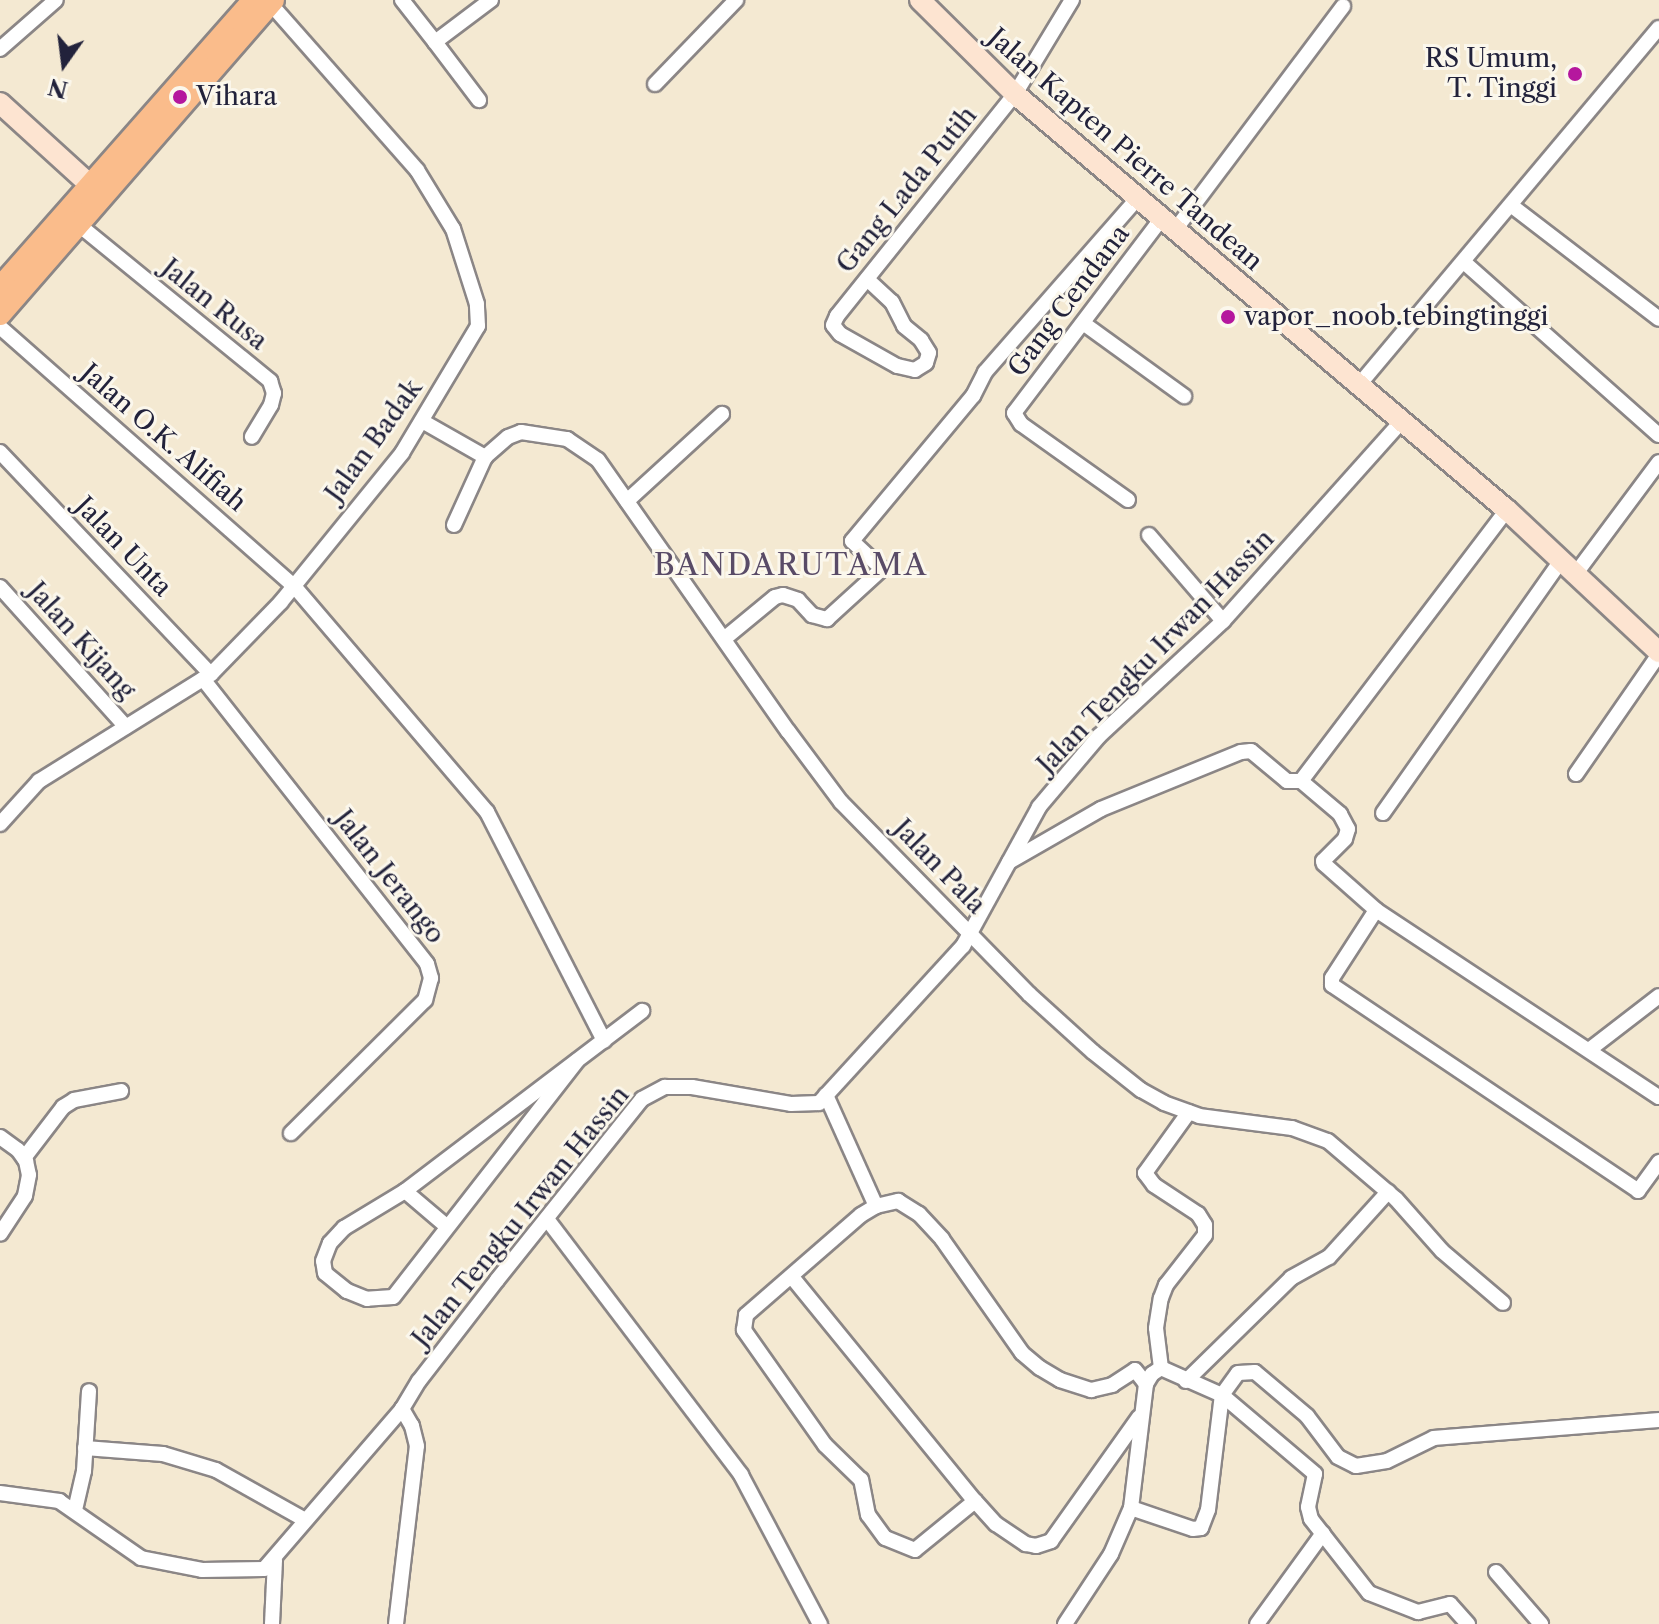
<!DOCTYPE html>
<style>
body{margin:0}
#map{position:relative;width:1659px;height:1624px;overflow:hidden;background:#f4e9d2;font-family:"Libre Caslon Text",serif}
div>[style]{position:absolute}
[style*='--x']{left:calc(var(--x)*1px);top:calc(var(--y)*1px);width:calc(var(--w)*1px);rotate:calc(var(--a)*1deg)}
.roads{filter:drop-shadow(2px 0 #8b8686) drop-shadow(-2px 0 #8b8686) drop-shadow(0 2px #8b8686) drop-shadow(0 -2px #8b8686)}
.street>*{height:14px;margin:-7px;padding:0 7px;transform-origin:7px;border-radius:7px;background:#fff}
.secondary>*{height:20px;margin:-10px;padding:0 10px;transform-origin:10px;border-radius:10px;background:#fde4d1}
.primary>*{height:22px;margin:-11px;padding:0 11px;transform-origin:11px;border-radius:11px;background:#fabc8b}
.dots>*{width:22px;height:22px;translate:-50% -50%;box-sizing:border-box;border:4px solid #fbf7ec;border-radius:50%}
span{translate:-50% -50%;white-space:nowrap;text-align:center;line-height:1.15;-webkit-text-stroke:6px #fbf7ec;paint-order:stroke}
.poi-label{font-size:26px;color:#22223b}
.right{translate:-100% -50%;text-align:right}
.left{translate:0 -50%;text-align:left}
.street-label{font-size:26px;color:#22223b}
.quarter-label{font-size:30px;color:#594b67;letter-spacing:2px}
.north{position:absolute;left:24px;top:24px;width:80px;height:80px;-webkit-text-stroke:6px #fbf7ec;paint-order:stroke;rotate:194deg;font-size:22px;font-weight:700;line-height:32px;text-align:center;color:#22223b}
.north::after{content:'';display:block;margin:auto;width:28px;height:36px;background:#22223b;clip-path:polygon(50% 0,100% 100%,50% 72%,0 100%)}
</style>
<div id="map">
<div class="roads">
<div class="street">
<div style="--x:402;--y:0;--w:53;--a:51.8"></div>
<div style="--x:435;--y:42;--w:70;--a:-36.9"></div>
<div style="--x:435;--y:42;--w:73;--a:52.8"></div>
<div style="--x:0;--y:49;--w:74;--a:-41.2"></div>
<div style="--x:655;--y:84;--w:117;--a:-46"></div>
<div style="--x:1512;--y:206;--w:185;--a:37.5"></div>
<div style="--x:79;--y:225;--w:247;--a:39.2"></div>
<div style="--x:270;--y:381;--w:13;--a:72"></div>
<div style="--x:274;--y:393;--w:12;--a:104"></div>
<div style="--x:271;--y:405;--w:37;--a:121"></div>
<div style="--x:1175;--y:230;--w:280;--a:-53.1"></div>
<div style="--x:1465;--y:263;--w:259;--a:41.6"></div>
<div style="--x:867;--y:279;--w:34;--a:43"></div>
<div style="--x:892;--y:302;--w:27;--a:63"></div>
<div style="--x:904;--y:326;--w:22;--a:39"></div>
<div style="--x:921;--y:340;--w:15;--a:58"></div>
<div style="--x:929;--y:353;--w:10;--a:107"></div>
<div style="--x:926;--y:363;--w:13;--a:148"></div>
<div style="--x:915;--y:370;--w:18;--a:-167"></div>
<div style="--x:897;--y:366;--w:65;--a:-150.7"></div>
<div style="--x:840;--y:334;--w:11;--a:-128"></div>
<div style="--x:833;--y:325;--w:10;--a:-66"></div>
<div style="--x:837;--y:316;--w:285;--a:-51.3"></div>
<div style="--x:1015;--y:94;--w:110;--a:-58.8"></div>
<div style="--x:1083;--y:323;--w:125;--a:35.9"></div>
<div style="--x:0;--y:327;--w:392;--a:41.4"></div>
<div style="--x:294;--y:586;--w:297;--a:49.5"></div>
<div style="--x:487;--y:812;--w:257;--a:62.9"></div>
<div style="--x:1359;--y:385;--w:466;--a:-50"></div>
<div style="--x:422;--y:421;--w:73;--a:29.7"></div>
<div style="--x:485;--y:457;--w:30;--a:-41"></div>
<div style="--x:508;--y:437;--w:14;--a:-21"></div>
<div style="--x:521;--y:432;--w:47;--a:8.7"></div>
<div style="--x:567;--y:439;--w:37;--a:34"></div>
<div style="--x:598;--y:460;--w:331;--a:55"></div>
<div style="--x:788;--y:731;--w:89;--a:53.3"></div>
<div style="--x:841;--y:802;--w:269;--a:45.6"></div>
<div style="--x:1029;--y:994;--w:86;--a:42.2"></div>
<div style="--x:1093;--y:1052;--w:61;--a:38.4"></div>
<div style="--x:1141;--y:1090;--w:26;--a:29"></div>
<div style="--x:1164;--y:1103;--w:37;--a:20"></div>
<div style="--x:1199;--y:1116;--w:94;--a:7.4"></div>
<div style="--x:1292;--y:1128;--w:38;--a:20"></div>
<div style="--x:1328;--y:1141;--w:89;--a:40.5"></div>
<div style="--x:1396;--y:1199;--w:69;--a:48.5"></div>
<div style="--x:1442;--y:1251;--w:80;--a:40.4"></div>
<div style="--x:0;--y:452;--w:306;--a:46.5"></div>
<div style="--x:1128;--y:500;--w:131;--a:-144.6"></div>
<div style="--x:1021;--y:424;--w:13;--a:-122"></div>
<div style="--x:1014;--y:413;--w:245;--a:-52.8"></div>
<div style="--x:627;--y:501;--w:129;--a:-42.5"></div>
<div style="--x:454;--y:525;--w:75;--a:-65.5"></div>
<div style="--x:1149;--y:535;--w:113;--a:49.3"></div>
<div style="--x:1574;--y:576;--w:142;--a:-53.3"></div>
<div style="--x:0;--y:587;--w:188;--a:48"></div>
<div style="--x:724;--y:639;--w:66;--a:-39.5"></div>
<div style="--x:775;--y:597;--w:8;--a:-14"></div>
<div style="--x:783;--y:595;--w:16;--a:18"></div>
<div style="--x:798;--y:600;--w:21;--a:47"></div>
<div style="--x:812;--y:615;--w:16;--a:15"></div>
<div style="--x:827;--y:619;--w:74;--a:-42.3"></div>
<div style="--x:882;--y:569;--w:41;--a:-137"></div>
<div style="--x:852;--y:541;--w:189;--a:-50.2"></div>
<div style="--x:973;--y:396;--w:27;--a:-63"></div>
<div style="--x:985;--y:372;--w:232;--a:-48.7"></div>
<div style="--x:203;--y:679;--w:362;--a:51.8"></div>
<div style="--x:427;--y:964;--w:15;--a:74"></div>
<div style="--x:431;--y:978;--w:23;--a:105"></div>
<div style="--x:425;--y:1000;--w:189;--a:135.2"></div>
<div style="--x:1576;--y:774;--w:146;--a:-55.3"></div>
<div style="--x:1301;--y:781;--w:340;--a:-52.8"></div>
<div style="--x:1383;--y:813;--w:307;--a:-54.8"></div>
<div style="--x:0;--y:824;--w:58;--a:-47.8"></div>
<div style="--x:39;--y:781;--w:203;--a:-31.9"></div>
<div style="--x:211;--y:674;--w:100;--a:-45.8"></div>
<div style="--x:281;--y:602;--w:192;--a:-50.9"></div>
<div style="--x:402;--y:453;--w:148;--a:-59.1"></div>
<div style="--x:478;--y:326;--w:22;--a:-93"></div>
<div style="--x:477;--y:304;--w:79;--a:-107.7"></div>
<div style="--x:453;--y:229;--w:69;--a:-121.4"></div>
<div style="--x:417;--y:170;--w:222;--a:-131.4"></div>
<div style="--x:1009;--y:862;--w:106;--a:-29.9"></div>
<div style="--x:1101;--y:809;--w:151;--a:-22.2"></div>
<div style="--x:1241;--y:752;--w:10;--a:-6"></div>
<div style="--x:1251;--y:751;--w:47;--a:39.8"></div>
<div style="--x:1287;--y:781;--w:14;--a:0"></div>
<div style="--x:1301;--y:781;--w:51;--a:40.2"></div>
<div style="--x:1340;--y:814;--w:17;--a:62"></div>
<div style="--x:1348;--y:829;--w:10;--a:107"></div>
<div style="--x:1345;--y:839;--w:31;--a:135"></div>
<div style="--x:1323;--y:861;--w:3;--a:72"></div>
<div style="--x:1324;--y:864;--w:69;--a:41.5"></div>
<div style="--x:1376;--y:910;--w:339;--a:33.5"></div>
<div style="--x:1376;--y:910;--w:81;--a:122.9"></div>
<div style="--x:1332;--y:978;--w:7;--a:90"></div>
<div style="--x:1332;--y:985;--w:369;--a:33.9"></div>
<div style="--x:1638;--y:1191;--w:36;--a:-54"></div>
<div style="--x:1589;--y:1050;--w:88;--a:-37.6"></div>
<div style="--x:577;--y:1061;--w:299;--a:127.9"></div>
<div style="--x:393;--y:1297;--w:26;--a:176"></div>
<div style="--x:367;--y:1299;--w:22;--a:-158"></div>
<div style="--x:347;--y:1291;--w:28;--a:-141"></div>
<div style="--x:325;--y:1273;--w:12;--a:-99"></div>
<div style="--x:323;--y:1261;--w:19;--a:-69"></div>
<div style="--x:330;--y:1243;--w:21;--a:-47"></div>
<div style="--x:344;--y:1228;--w:71;--a:-31.2"></div>
<div style="--x:405;--y:1191;--w:298;--a:-37.2"></div>
<div style="--x:826;--y:1095;--w:122;--a:65.8"></div>
<div style="--x:0;--y:1137;--w:22;--a:36"></div>
<div style="--x:18;--y:1150;--w:14;--a:54"></div>
<div style="--x:26;--y:1161;--w:14;--a:78"></div>
<div style="--x:29;--y:1175;--w:21;--a:101"></div>
<div style="--x:25;--y:1196;--w:45;--a:123.3"></div>
<div style="--x:24;--y:1158;--w:64;--a:-52.6"></div>
<div style="--x:63;--y:1107;--w:13;--a:-32"></div>
<div style="--x:74;--y:1100;--w:48;--a:-10.8"></div>
<div style="--x:405;--y:1191;--w:52;--a:40.4"></div>
<div style="--x:547;--y:1219;--w:321;--a:52.8"></div>
<div style="--x:741;--y:1475;--w:169;--a:62.1"></div>
<div style="--x:792;--y:1277;--w:289;--a:50.8"></div>
<div style="--x:975;--y:1501;--w:31;--a:48"></div>
<div style="--x:996;--y:1524;--w:36;--a:34"></div>
<div style="--x:1026;--y:1544;--w:10;--a:11"></div>
<div style="--x:1036;--y:1546;--w:16;--a:-18"></div>
<div style="--x:1051;--y:1541;--w:152;--a:-54.6"></div>
<div style="--x:1161;--y:1368;--w:40;--a:-97.1"></div>
<div style="--x:1156;--y:1328;--w:30;--a:-81"></div>
<div style="--x:1161;--y:1298;--w:14;--a:-69"></div>
<div style="--x:1166;--y:1285;--w:63;--a:-52"></div>
<div style="--x:1205;--y:1235;--w:10;--a:-90"></div>
<div style="--x:1205;--y:1225;--w:13;--a:-122"></div>
<div style="--x:1198;--y:1214;--w:53;--a:-146.6"></div>
<div style="--x:1154;--y:1185;--w:15;--a:-127"></div>
<div style="--x:1145;--y:1173;--w:75;--a:-54.2"></div>
<div style="--x:1186;--y:1381;--w:147;--a:-44.4"></div>
<div style="--x:1291;--y:1278;--w:43;--a:-28.9"></div>
<div style="--x:1329;--y:1257;--w:88;--a:-47.8"></div>
<div style="--x:85;--y:1448;--w:78;--a:4.4"></div>
<div style="--x:163;--y:1454;--w:55;--a:16.8"></div>
<div style="--x:216;--y:1470;--w:102;--a:29.3"></div>
<div style="--x:0;--y:1493;--w:60;--a:7.7"></div>
<div style="--x:59;--y:1501;--w:100;--a:34.8"></div>
<div style="--x:141;--y:1558;--w:62;--a:11.1"></div>
<div style="--x:202;--y:1570;--w:62;--a:-0.9"></div>
<div style="--x:264;--y:1569;--w:211;--a:-49.2"></div>
<div style="--x:402;--y:1409;--w:33;--a:-59"></div>
<div style="--x:419;--y:1381;--w:128;--a:-52.3"></div>
<div style="--x:497;--y:1280;--w:232;--a:-51.3"></div>
<div style="--x:642;--y:1099;--w:26;--a:-28"></div>
<div style="--x:665;--y:1087;--w:27;--a:0"></div>
<div style="--x:692;--y:1087;--w:100;--a:9.7"></div>
<div style="--x:791;--y:1104;--w:28;--a:-2"></div>
<div style="--x:819;--y:1103;--w:213;--a:-47.5"></div>
<div style="--x:963;--y:946;--w:158;--a:-61.3"></div>
<div style="--x:1039;--y:807;--w:93;--a:-49.8"></div>
<div style="--x:1099;--y:736;--w:169;--a:-42.8"></div>
<div style="--x:1223;--y:621;--w:268;--a:-48.2"></div>
<div style="--x:975;--y:1501;--w:77;--a:140.8"></div>
<div style="--x:915;--y:1550;--w:32;--a:-158"></div>
<div style="--x:885;--y:1538;--w:29;--a:-126"></div>
<div style="--x:868;--y:1515;--w:36;--a:-101"></div>
<div style="--x:861;--y:1480;--w:50;--a:-135.8"></div>
<div style="--x:825;--y:1445;--w:141;--a:-125.2"></div>
<div style="--x:744;--y:1330;--w:15;--a:-82"></div>
<div style="--x:746;--y:1315;--w:152;--a:-41"></div>
<div style="--x:861;--y:1215;--w:17;--a:-31"></div>
<div style="--x:876;--y:1206;--w:23;--a:-13"></div>
<div style="--x:898;--y:1201;--w:25;--a:32"></div>
<div style="--x:919;--y:1214;--w:34;--a:47"></div>
<div style="--x:942;--y:1239;--w:139;--a:54.9"></div>
<div style="--x:1022;--y:1353;--w:23;--a:40"></div>
<div style="--x:1040;--y:1368;--w:23;--a:31"></div>
<div style="--x:1060;--y:1380;--w:33;--a:18"></div>
<div style="--x:1091;--y:1390;--w:22;--a:-13"></div>
<div style="--x:1112;--y:1385;--w:27;--a:-33"></div>
<div style="--x:1135;--y:1370;--w:18;--a:52"></div>
<div style="--x:1131;--y:1508;--w:65;--a:18.7"></div>
<div style="--x:1193;--y:1529;--w:8;--a:-7"></div>
<div style="--x:1201;--y:1528;--w:19;--a:-69"></div>
<div style="--x:1208;--y:1510;--w:116;--a:-83.1"></div>
<div style="--x:1222;--y:1395;--w:122;--a:40.3"></div>
<div style="--x:1315;--y:1474;--w:34;--a:102"></div>
<div style="--x:1308;--y:1507;--w:12;--a:76"></div>
<div style="--x:1311;--y:1519;--w:94;--a:51.9"></div>
<div style="--x:1369;--y:1593;--w:53;--a:21.2"></div>
<div style="--x:1418;--y:1612;--w:33;--a:-14"></div>
<div style="--x:1450;--y:1604;--w:27;--a:48"></div>
<div style="--x:75;--y:1510;--w:40;--a:-77"></div>
<div style="--x:84;--y:1471;--w:80;--a:-86.4"></div>
<div style="--x:1496;--y:1572;--w:69;--a:49.1"></div>
<div style="--x:272;--y:1624;--w:64;--a:-87.3"></div>
<div style="--x:396;--y:1624;--w:179;--a:-83.3"></div>
<div style="--x:417;--y:1446;--w:21;--a:-104"></div>
<div style="--x:412;--y:1426;--w:20;--a:-120"></div>
<div style="--x:1065;--y:1624;--w:84;--a:-56.7"></div>
<div style="--x:1111;--y:1554;--w:50;--a:-66.5"></div>
<div style="--x:1131;--y:1508;--w:125;--a:-83.1"></div>
<div style="--x:1146;--y:1384;--w:12;--a:-59"></div>
<div style="--x:1152;--y:1374;--w:11;--a:-34"></div>
<div style="--x:1161;--y:1368;--w:67;--a:23.9"></div>
<div style="--x:1222;--y:1395;--w:27;--a:-54"></div>
<div style="--x:1238;--y:1373;--w:17;--a:-3"></div>
<div style="--x:1255;--y:1372;--w:68;--a:40.2"></div>
<div style="--x:1307;--y:1416;--w:51;--a:52.9"></div>
<div style="--x:1338;--y:1457;--w:20;--a:27"></div>
<div style="--x:1356;--y:1466;--w:31;--a:-9"></div>
<div style="--x:1387;--y:1461;--w:52;--a:-26.1"></div>
<div style="--x:1434;--y:1438;--w:226;--a:-4.6"></div>
<div style="--x:1257;--y:1624;--w:112;--a:-54"></div>
</div>
<div class="secondary">
<div style="--x:920;--y:0;--w:134;--a:44.7"></div>
<div style="--x:1015;--y:94;--w:644;--a:40.22"></div>
<div style="--x:1507;--y:510;--w:208;--a:43.1"></div>
<div style="--x:0;--y:103;--w:120;--a:42.3"></div>
</div>
<div class="primary">
<div style="--x:0;--y:288;--w:380;--a:-48.6"></div>
<div style="--x:0;--y:314;--w:416;--a:-49"></div>
</div>
</div>
<div class="dots">
<div style="left:1575px;top:74px;background:#b5179e"></div>
<div style="left:180px;top:97px;background:#b5179e"></div>
<div style="left:1228px;top:317px;background:#b5179e"></div>
</div>
<div class="poi-label">
<span class="right" style="left:1557px;top:74px">RS Umum,<br>T. Tinggi</span>
<span class="left" style="left:196px;top:97px">Vihara</span>
<span class="left" style="left:1244px;top:317px">vapor_noob.tebingtinggi</span>
</div>
<div class="street-label">
<span style="left:1125px;top:150px;rotate:41deg">Jalan Kapten Pierre Tandean</span>
<span style="left:907px;top:190px;rotate:-51deg">Gang Lada Putih</span>
<span style="left:1069px;top:301px;rotate:-53deg">Gang Cendana</span>
<span style="left:214px;top:305px;rotate:39deg">Jalan Rusa</span>
<span style="left:163px;top:438px;rotate:41deg">Jalan O.K. Alifiah</span>
<span style="left:374px;top:441px;rotate:-54deg">Jalan Badak</span>
<span style="left:123px;top:547px;rotate:46deg">Jalan Unta</span>
<span style="left:81px;top:641px;rotate:48deg">Jalan Kijang</span>
<span style="left:1156px;top:652px;rotate:-46deg">Jalan Tengku Irwan Hassin</span>
<span style="left:939px;top:867px;rotate:46deg">Jalan Pala</span>
<span style="left:389px;top:877px;rotate:52deg">Jalan Jerango</span>
<span style="left:521px;top:1217px;rotate:-51deg">Jalan Tengku Irwan Hassin</span>
</div>
<div class="quarter-label">
<span style="left:791px;top:565px">BANDARUTAMA</span>
</div>
<div class="north">N</div>
</div>
